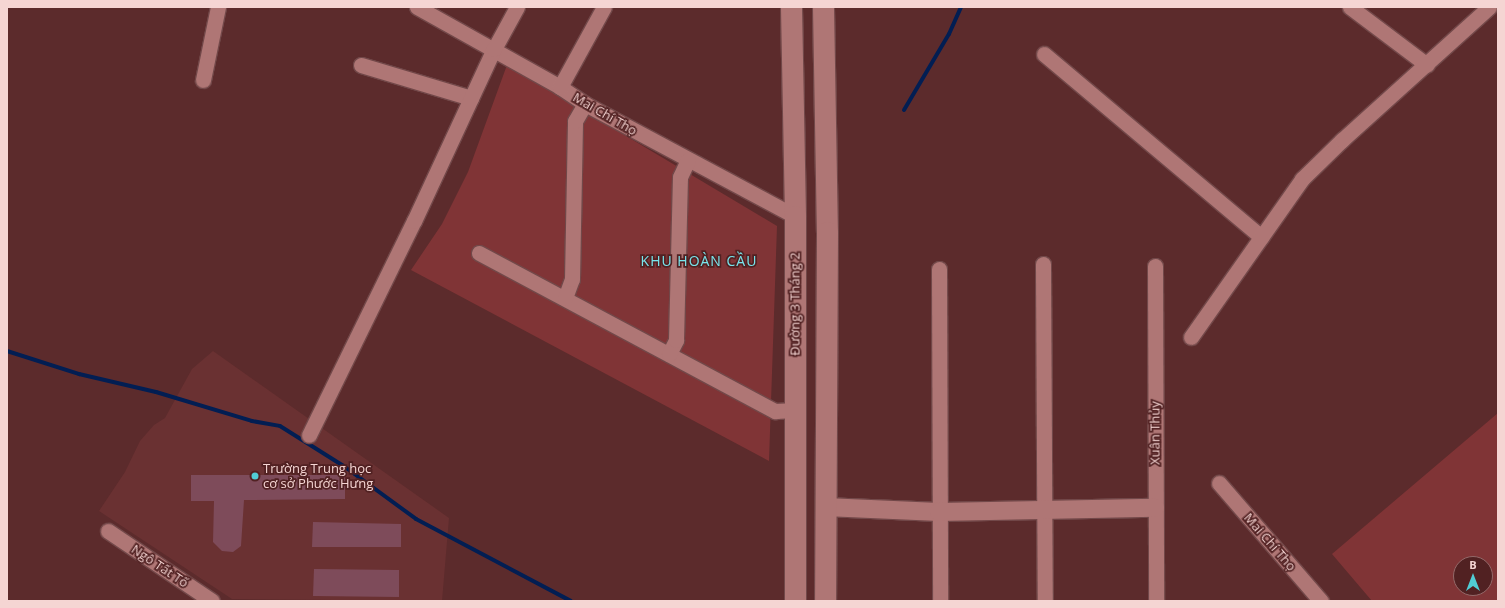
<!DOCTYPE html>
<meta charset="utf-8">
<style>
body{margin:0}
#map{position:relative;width:1505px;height:608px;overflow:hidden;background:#5c2b2c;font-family:"Open Sans",sans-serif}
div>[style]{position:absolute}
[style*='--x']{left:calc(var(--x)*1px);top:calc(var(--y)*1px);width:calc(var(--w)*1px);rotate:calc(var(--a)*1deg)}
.built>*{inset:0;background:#6a3132}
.green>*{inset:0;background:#803436}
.stream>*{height:4px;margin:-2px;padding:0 2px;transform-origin:2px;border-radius:2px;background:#021e53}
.building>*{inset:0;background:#7e4b5a}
.roads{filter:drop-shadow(1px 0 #724849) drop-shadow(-1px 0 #724849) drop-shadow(0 1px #724849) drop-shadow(0 -1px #724849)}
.minor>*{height:15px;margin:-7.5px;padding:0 7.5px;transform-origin:7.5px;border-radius:7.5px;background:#af7675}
.tertiary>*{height:18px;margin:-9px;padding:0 9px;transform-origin:9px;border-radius:9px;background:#af7675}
.secondary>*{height:21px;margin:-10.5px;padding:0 10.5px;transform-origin:10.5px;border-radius:10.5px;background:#af7675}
.dots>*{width:11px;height:11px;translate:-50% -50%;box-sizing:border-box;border:2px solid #512122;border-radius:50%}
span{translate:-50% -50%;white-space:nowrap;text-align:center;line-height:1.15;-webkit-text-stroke:3.5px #512122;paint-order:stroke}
.street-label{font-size:13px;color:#f5d5d3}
.poi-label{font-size:13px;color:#f5d5d3}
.left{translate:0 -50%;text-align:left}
.neighbourhood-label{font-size:14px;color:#79e5ec;letter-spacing:1px}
.frame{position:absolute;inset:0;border:8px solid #f5d5d3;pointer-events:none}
.north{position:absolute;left:1453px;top:556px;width:40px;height:40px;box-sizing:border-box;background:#512122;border:1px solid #936969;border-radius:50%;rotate:0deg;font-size:11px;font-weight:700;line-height:16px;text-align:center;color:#f5d5d3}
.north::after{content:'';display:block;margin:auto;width:14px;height:18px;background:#51ccd4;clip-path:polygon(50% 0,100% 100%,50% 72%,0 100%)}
</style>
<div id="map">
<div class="built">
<div style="clip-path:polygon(213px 351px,449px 518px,442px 601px,232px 599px,99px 511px,125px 472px,140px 441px,154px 425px,165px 418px,192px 369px)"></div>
</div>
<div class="green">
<div style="clip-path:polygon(507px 65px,777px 226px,769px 461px,411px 270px,442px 224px,468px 172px)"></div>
<div style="clip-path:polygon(evenodd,1498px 413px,1498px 601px,1372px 601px,1332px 554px,1498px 413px,1461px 564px,1485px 564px,1485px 588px,1461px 588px,1461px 564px)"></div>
</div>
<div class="stream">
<div style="--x:904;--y:110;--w:88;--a:-59.4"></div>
<div style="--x:949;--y:34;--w:30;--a:-66"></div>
<div style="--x:7;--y:351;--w:76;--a:17.7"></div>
<div style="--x:79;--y:374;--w:79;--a:13.2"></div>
<div style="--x:156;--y:392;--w:100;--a:16.8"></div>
<div style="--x:252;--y:421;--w:28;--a:10"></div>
<div style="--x:280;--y:426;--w:77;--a:32.2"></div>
<div style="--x:345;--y:467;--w:88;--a:36.2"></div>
<div style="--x:416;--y:519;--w:175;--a:27.9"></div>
</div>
<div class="building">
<div style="clip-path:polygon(191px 475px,345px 475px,345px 499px,244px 500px,241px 546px,233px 552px,222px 551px,213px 542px,214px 501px,191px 501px)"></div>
<div style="clip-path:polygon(313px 522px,401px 524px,401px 547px,312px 547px)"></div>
<div style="clip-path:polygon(314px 569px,399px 570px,399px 597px,313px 596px)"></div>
</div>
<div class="roads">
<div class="minor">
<div style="--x:417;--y:7;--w:164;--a:29.2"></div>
<div style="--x:560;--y:87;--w:30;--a:34"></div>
<div style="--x:585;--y:104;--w:238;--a:28.1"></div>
<div style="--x:1350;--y:7;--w:96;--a:37"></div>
<div style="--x:1044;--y:54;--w:284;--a:40.1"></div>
<div style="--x:361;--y:65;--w:115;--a:16.7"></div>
<div style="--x:203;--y:80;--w:75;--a:-78.4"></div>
<div style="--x:560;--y:87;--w:91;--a:-61.2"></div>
<div style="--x:479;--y:253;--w:336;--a:28.1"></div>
<div style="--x:775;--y:411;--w:21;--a:-3"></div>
<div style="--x:1043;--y:264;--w:337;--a:89.7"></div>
<div style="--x:1155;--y:266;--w:335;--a:89.8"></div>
<div style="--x:939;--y:269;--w:332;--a:89.8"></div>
<div style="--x:565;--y:298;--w:20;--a:-70"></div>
<div style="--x:572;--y:279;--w:158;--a:-88.9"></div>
<div style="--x:575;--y:121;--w:20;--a:-60"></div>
<div style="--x:1191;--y:337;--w:193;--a:-54.9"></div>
<div style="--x:1302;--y:179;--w:56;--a:-44.3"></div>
<div style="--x:1342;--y:140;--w:198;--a:-42.1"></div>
<div style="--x:669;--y:354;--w:16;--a:-63"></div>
<div style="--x:676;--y:340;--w:163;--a:-88.6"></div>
<div style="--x:680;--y:177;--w:19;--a:-65"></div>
<div style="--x:309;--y:435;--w:238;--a:-63.9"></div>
<div style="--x:414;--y:221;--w:190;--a:-65.1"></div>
<div style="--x:494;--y:49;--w:48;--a:-61.3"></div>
<div style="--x:1219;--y:483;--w:156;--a:49.2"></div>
<div style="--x:108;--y:531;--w:125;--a:33.9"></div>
</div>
<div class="tertiary">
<div style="--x:825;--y:507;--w:114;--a:2.5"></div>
<div style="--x:939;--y:512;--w:216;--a:-1.1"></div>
</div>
<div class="secondary">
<div style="--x:791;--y:7;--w:209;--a:88.9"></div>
<div style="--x:795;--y:216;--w:385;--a:90"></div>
<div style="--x:823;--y:7;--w:225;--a:89"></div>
<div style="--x:827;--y:232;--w:369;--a:90.3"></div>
</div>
</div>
<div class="dots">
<div style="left:255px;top:476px;background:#51ccd4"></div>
</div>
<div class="street-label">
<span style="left:605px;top:114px;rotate:30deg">Mai Chí Thọ</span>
<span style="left:795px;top:304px;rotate:-90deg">Đường 3 Tháng 2</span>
<span style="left:1155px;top:433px;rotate:-90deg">Xuân Thủy</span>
<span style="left:1270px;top:542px;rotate:49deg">Mai Chí Thọ</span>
<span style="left:160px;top:566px;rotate:34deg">Ngô Tất Tố</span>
</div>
<div class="poi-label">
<span class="left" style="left:263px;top:476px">Trường Trung học<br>cơ sở Phước Hưng</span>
</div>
<div class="neighbourhood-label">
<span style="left:699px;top:261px">KHU HOÀN CẦU</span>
</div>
<div class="frame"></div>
<div class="north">B</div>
</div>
